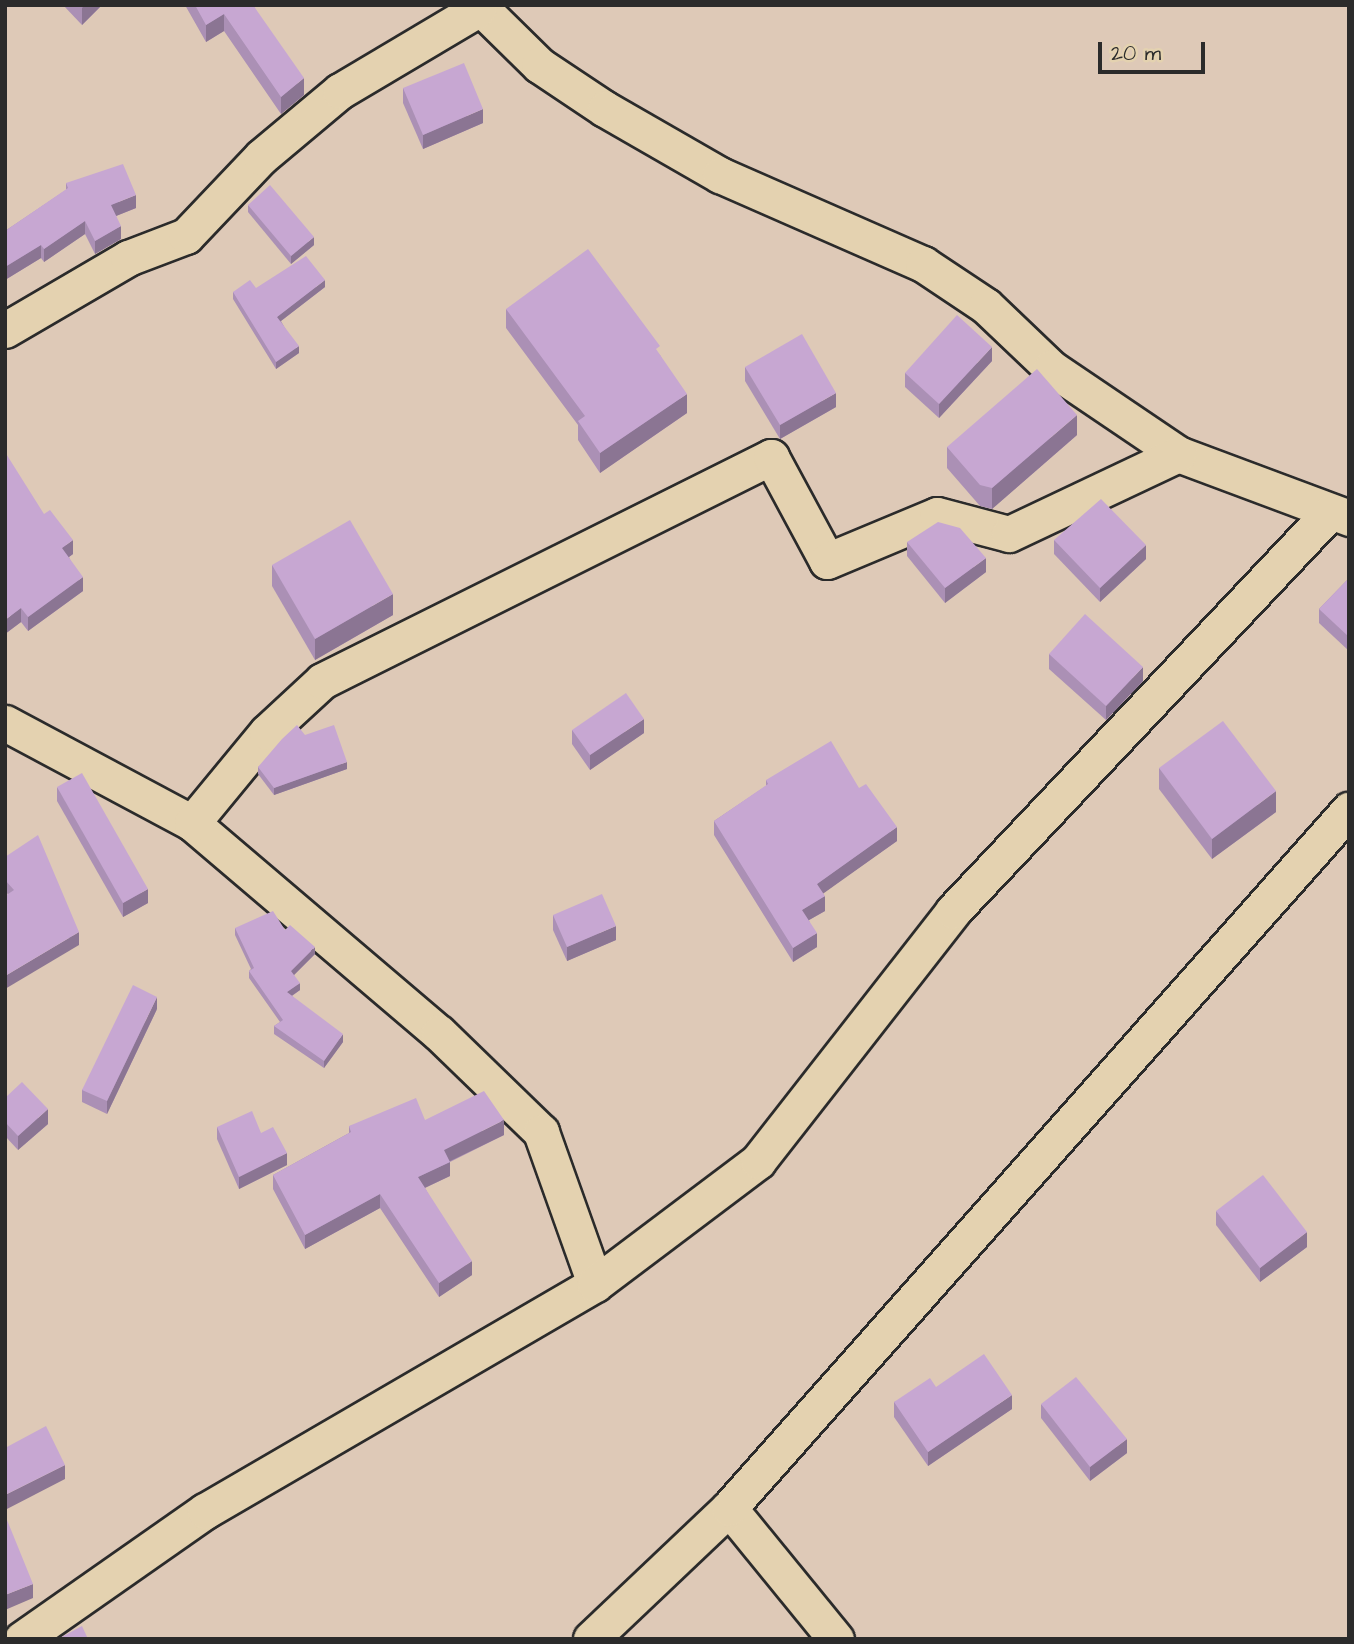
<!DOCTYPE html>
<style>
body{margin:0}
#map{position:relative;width:1354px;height:1644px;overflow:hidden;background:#dec9b7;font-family:"Architects Daughter",sans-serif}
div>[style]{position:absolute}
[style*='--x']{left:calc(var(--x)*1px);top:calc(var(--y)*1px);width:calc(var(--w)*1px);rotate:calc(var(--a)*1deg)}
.roads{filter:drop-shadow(2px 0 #2b2b2b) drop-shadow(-2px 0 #2b2b2b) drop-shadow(0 2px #2b2b2b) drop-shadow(0 -2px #2b2b2b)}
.minor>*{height:35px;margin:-17.5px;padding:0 17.5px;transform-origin:17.5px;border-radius:17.5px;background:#e4d2b0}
.wall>*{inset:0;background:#ab90b5}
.shaded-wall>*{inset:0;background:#8b7593}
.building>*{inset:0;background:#c7a7d2}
span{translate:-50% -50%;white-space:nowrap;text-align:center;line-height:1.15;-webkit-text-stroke:5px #e4d2b0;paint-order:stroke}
.frame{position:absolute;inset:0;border:7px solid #2b2b2b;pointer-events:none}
.scale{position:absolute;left:1098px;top:42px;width:107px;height:32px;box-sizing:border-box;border:4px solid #2b2b2b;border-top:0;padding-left:9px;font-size:21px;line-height:24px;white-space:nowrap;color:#2b2b2b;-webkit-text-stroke:5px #e4d2b0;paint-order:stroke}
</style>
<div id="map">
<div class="roads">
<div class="minor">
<div style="--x:478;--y:5;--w:86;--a:44.5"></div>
<div style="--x:539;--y:65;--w:79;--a:33.7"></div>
<div style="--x:605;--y:109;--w:133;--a:29.9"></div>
<div style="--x:720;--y:175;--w:222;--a:23.7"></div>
<div style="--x:923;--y:264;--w:76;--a:33.7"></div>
<div style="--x:986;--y:306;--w:90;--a:43.6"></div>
<div style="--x:1051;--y:368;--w:153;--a:34.1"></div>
<div style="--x:1178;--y:454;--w:183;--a:20.5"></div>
<div style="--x:5;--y:330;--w:143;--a:-30.3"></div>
<div style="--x:128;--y:258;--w:62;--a:-20.8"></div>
<div style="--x:186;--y:236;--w:109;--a:-46.5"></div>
<div style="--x:261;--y:157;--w:103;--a:-39.9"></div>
<div style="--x:340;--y:91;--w:161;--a:-30.7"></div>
<div style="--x:5;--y:723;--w:212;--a:28.1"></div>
<div style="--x:192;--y:823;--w:324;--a:40.4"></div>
<div style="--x:439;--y:1033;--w:142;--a:44.1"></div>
<div style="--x:541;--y:1132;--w:161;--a:70.4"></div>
<div style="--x:192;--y:823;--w:118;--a:-50.5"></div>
<div style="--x:267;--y:732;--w:75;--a:-42.8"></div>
<div style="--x:322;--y:681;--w:502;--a:-26.51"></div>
<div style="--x:771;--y:457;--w:118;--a:61.7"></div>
<div style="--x:827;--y:561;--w:119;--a:-22.7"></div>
<div style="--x:937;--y:515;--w:74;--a:14.8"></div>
<div style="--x:1009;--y:534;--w:187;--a:-25.3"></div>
<div style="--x:729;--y:1508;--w:169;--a:50.8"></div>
<div style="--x:22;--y:1639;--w:223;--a:-35"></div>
<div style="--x:205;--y:1511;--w:451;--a:-30.2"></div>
<div style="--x:595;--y:1284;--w:204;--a:-37"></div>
<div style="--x:758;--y:1161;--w:317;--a:-52"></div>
<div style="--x:953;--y:911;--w:548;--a:-46.63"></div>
<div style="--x:591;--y:1639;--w:190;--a:-43.5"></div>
<div style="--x:729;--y:1508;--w:934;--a:-48.39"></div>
</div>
</div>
<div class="wall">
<div style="clip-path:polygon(63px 5px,102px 5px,82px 25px)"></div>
<div style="clip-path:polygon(185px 5px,253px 5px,304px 95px,281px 114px,224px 31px,206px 42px)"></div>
<div style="clip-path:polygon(403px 88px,483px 123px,423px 149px,403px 103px)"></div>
<div style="clip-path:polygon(66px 183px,136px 208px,116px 216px,121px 239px,95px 254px,85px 234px,44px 262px,41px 258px,5px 280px,5px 231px,66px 190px)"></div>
<div style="clip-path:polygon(248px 205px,314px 245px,291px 264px,248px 212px)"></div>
<div style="clip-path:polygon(325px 287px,281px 321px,299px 353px,276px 369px,233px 299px,233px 292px,256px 288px)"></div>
<div style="clip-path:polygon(506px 309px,660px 355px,687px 413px,600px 473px,578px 440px,578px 425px,506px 328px)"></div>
<div style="clip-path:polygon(992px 361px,939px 418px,905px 387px,905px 373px)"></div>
<div style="clip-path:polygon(745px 367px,836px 407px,780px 439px,745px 381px)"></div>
<div style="clip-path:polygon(1077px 435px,992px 509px,980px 506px,947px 468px,947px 447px)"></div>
<div style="clip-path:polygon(44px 514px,73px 554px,69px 557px,83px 591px,28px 631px,21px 622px,5px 634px)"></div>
<div style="clip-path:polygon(1054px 540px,1146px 559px,1100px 602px,1054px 554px)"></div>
<div style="clip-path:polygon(907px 542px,986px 572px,945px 603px,907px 556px)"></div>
<div style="clip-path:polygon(272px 565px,393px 615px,315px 660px,272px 586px)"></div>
<div style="clip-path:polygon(1349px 578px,1349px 651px,1319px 623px,1319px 609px)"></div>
<div style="clip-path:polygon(1049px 654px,1143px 681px,1106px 720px,1049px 669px)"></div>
<div style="clip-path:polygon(572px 730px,644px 733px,590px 770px,572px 744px)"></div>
<div style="clip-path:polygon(305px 735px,347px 769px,274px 795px,258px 774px,258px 767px)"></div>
<div style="clip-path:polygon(1159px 768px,1276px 812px,1212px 859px,1159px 789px)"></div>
<div style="clip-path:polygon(766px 780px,859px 788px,897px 841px,823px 893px,825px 911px,809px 920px,817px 947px,793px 962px,714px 835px,714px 821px,766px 786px)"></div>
<div style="clip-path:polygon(57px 787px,148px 903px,123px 917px,57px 801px)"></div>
<div style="clip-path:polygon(5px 857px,79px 945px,5px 892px)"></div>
<div style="clip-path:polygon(553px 915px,616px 940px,567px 961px,553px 930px)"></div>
<div style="clip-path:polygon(235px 928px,285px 930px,315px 954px,294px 975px,300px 990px,292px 996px,343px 1042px,324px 1068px,274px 1034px,274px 1026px,280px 1022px,249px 978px,249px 971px,251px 969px,235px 935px)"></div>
<div style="clip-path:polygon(157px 1009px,107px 1114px,82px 1102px,82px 1090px)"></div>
<div style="clip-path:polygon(5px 1098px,48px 1124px,18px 1150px,5px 1136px)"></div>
<div style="clip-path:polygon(425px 1120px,504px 1135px,450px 1162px,450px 1176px,425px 1188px,472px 1275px,439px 1297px,380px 1208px,305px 1249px,273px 1189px,273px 1175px,349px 1133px,349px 1126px)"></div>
<div style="clip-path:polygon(217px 1127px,261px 1133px,287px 1165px,239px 1189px,217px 1139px)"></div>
<div style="clip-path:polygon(1216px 1211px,1307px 1247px,1260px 1282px,1216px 1225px)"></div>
<div style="clip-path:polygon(936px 1387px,1012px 1409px,928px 1466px,894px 1417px,894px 1402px)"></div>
<div style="clip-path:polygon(1041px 1404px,1127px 1453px,1090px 1481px,1041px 1418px)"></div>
</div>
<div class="shaded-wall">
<div style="clip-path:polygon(85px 5px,102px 5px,82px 25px,82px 8px)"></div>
<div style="clip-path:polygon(224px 14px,224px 31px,206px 42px,206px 25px)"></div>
<div style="clip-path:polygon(304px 78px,304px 95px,281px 114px,281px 97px)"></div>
<div style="clip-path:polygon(483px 109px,483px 123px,423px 149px,423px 135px)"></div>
<div style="clip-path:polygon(136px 195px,136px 208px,111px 218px,111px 205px)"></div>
<div style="clip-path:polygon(85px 221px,85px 234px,44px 262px,44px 249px)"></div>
<div style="clip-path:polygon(121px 226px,121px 239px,95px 254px,95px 241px)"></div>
<div style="clip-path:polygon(314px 237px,314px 245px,291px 264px,291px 256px)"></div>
<div style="clip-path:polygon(41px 245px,41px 258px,5px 280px,5px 267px)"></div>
<div style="clip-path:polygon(325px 280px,325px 287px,277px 324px,277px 317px)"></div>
<div style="clip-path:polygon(299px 346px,299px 353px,276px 369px,276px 362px)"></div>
<div style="clip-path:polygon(992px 347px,992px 361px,939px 418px,939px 404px)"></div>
<div style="clip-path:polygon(836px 393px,836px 407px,780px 439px,780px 425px)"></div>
<div style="clip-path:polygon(687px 394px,687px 413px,600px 473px,600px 453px)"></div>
<div style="clip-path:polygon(1077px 415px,1077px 435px,992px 509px,992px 488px)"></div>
<div style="clip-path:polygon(73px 540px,73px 554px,62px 562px,62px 548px)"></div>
<div style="clip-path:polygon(1146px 545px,1146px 559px,1100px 602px,1100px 588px)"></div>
<div style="clip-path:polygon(986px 558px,986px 572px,945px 603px,945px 588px)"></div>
<div style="clip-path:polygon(83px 577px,83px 591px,28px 631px,28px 617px)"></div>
<div style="clip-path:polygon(393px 594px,393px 615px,315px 660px,315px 639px)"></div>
<div style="clip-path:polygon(21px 608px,21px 622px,5px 634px,5px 620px)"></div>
<div style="clip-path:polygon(1143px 667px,1143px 681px,1106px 720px,1106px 706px)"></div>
<div style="clip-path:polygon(644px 719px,644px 733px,590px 770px,590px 755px)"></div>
<div style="clip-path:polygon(347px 762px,347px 769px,274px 795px,274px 788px)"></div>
<div style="clip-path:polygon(1276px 791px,1276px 812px,1212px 859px,1212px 839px)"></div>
<div style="clip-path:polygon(897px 827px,897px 841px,817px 898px,817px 884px)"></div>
<div style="clip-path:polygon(148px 889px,148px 903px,123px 917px,123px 903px)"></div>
<div style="clip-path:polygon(825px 896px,825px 911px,802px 924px,802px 910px)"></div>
<div style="clip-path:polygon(616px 926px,616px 940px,567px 961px,567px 947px)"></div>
<div style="clip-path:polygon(79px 932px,79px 945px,5px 989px,5px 976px)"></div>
<div style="clip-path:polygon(817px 933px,817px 947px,793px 962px,793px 948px)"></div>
<div style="clip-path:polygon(315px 947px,315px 954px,291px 978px,291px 971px)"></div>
<div style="clip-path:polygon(300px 983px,300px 990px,287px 999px,287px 992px)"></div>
<div style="clip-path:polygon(157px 997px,157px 1009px,107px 1114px,107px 1101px)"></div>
<div style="clip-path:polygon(343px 1034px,343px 1042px,324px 1068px,324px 1061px)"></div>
<div style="clip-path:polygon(48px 1109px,48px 1124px,18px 1150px,18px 1136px)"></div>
<div style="clip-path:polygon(504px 1120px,504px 1135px,444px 1164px,444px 1150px)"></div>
<div style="clip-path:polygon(287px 1153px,287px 1165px,239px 1189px,239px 1177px)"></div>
<div style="clip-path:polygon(450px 1162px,450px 1176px,418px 1191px,418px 1177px)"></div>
<div style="clip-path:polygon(7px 1185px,7px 1197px,5px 1198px,5px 1186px)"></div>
<div style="clip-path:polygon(380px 1194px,380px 1208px,305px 1249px,305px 1235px)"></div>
<div style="clip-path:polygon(1307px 1232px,1307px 1247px,1260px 1282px,1260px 1268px)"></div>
<div style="clip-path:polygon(472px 1261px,472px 1275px,439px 1297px,439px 1283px)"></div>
<div style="clip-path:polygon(1012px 1395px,1012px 1409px,928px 1466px,928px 1452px)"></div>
<div style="clip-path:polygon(1127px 1439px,1127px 1453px,1090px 1481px,1090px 1467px)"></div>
<div style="clip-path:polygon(65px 1465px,65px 1479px,5px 1510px,5px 1495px)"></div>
<div style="clip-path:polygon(33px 1584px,33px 1598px,5px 1610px,5px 1595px)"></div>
</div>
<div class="building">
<div style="clip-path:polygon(195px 5px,253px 5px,304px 78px,281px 97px,224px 14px,206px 25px)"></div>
<div style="clip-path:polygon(464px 63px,483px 109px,423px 135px,403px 88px)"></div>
<div style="clip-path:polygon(123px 164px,136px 195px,111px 205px,121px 226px,95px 241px,85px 221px,44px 249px,41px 245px,5px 267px,5px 231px,68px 188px,66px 183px)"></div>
<div style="clip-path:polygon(270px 185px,314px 237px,291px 256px,248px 205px)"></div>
<div style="clip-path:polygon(588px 249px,660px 346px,656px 349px,687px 394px,600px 453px,578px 421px,585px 416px,506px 309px)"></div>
<div style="clip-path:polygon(306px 256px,325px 280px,277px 317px,299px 346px,276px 362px,233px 292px,250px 280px,256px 288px)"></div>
<div style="clip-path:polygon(957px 315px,992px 347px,939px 404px,905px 373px)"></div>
<div style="clip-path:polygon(802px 334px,836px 393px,780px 425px,745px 367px)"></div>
<div style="clip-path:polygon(1037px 369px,1077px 415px,992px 488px,980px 485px,947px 447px)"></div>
<div style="clip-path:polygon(5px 452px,44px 514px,50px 510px,73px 540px,62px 548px,83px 577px,28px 617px,21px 608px,5px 620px)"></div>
<div style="clip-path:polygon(1101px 499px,1146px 545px,1100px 588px,1054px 540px)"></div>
<div style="clip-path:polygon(350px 520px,393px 594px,315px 639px,272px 565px)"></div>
<div style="clip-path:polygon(938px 522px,960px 528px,986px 558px,945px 588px,907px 542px)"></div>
<div style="clip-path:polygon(1349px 578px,1349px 637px,1319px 609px)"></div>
<div style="clip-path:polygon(1085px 614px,1143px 667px,1106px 706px,1049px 654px)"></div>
<div style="clip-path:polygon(626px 693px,644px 719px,590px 755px,572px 730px)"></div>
<div style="clip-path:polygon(1223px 721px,1276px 791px,1212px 839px,1159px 768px)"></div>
<div style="clip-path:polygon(297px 725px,305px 735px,334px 725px,347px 762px,274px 788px,258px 767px,282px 739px)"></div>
<div style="clip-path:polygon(831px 741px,859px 788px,866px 784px,897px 827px,817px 884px,825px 896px,802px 910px,817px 933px,793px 948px,714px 821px,768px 784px,766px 780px)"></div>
<div style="clip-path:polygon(82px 773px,148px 889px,123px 903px,57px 787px)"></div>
<div style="clip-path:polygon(38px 835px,79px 932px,5px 976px,5px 896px,14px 890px,5px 880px,5px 857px)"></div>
<div style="clip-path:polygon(602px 894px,616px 926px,567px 947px,553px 915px)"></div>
<div style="clip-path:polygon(273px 911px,285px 930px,290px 925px,315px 947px,291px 971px,300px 983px,287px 992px,343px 1034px,324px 1061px,274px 1026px,283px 1020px,249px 971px,254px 968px,235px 928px)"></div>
<div style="clip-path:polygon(133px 985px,157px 997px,107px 1101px,82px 1090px)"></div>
<div style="clip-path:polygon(22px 1082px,48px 1109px,18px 1136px,5px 1122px,5px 1098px)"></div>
<div style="clip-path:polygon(484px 1091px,504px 1120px,444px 1150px,450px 1162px,418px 1177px,472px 1261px,439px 1283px,380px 1194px,305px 1235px,273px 1175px,351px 1132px,349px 1126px,416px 1098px,425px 1120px)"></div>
<div style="clip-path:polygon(252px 1111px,261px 1133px,273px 1127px,287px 1153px,239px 1177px,217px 1127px)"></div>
<div style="clip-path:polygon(1263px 1175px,1307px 1232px,1260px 1268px,1216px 1211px)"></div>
<div style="clip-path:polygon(984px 1354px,1012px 1395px,928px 1452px,894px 1402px,930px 1378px,936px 1387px)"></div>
<div style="clip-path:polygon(1076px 1377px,1127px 1439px,1090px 1467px,1041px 1404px)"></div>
<div style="clip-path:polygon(46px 1426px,65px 1465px,5px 1495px,5px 1448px)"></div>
<div style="clip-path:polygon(5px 1515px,33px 1584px,5px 1595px)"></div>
<div style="clip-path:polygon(82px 1626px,88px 1639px,58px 1639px)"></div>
</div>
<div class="frame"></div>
<div class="scale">20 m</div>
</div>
